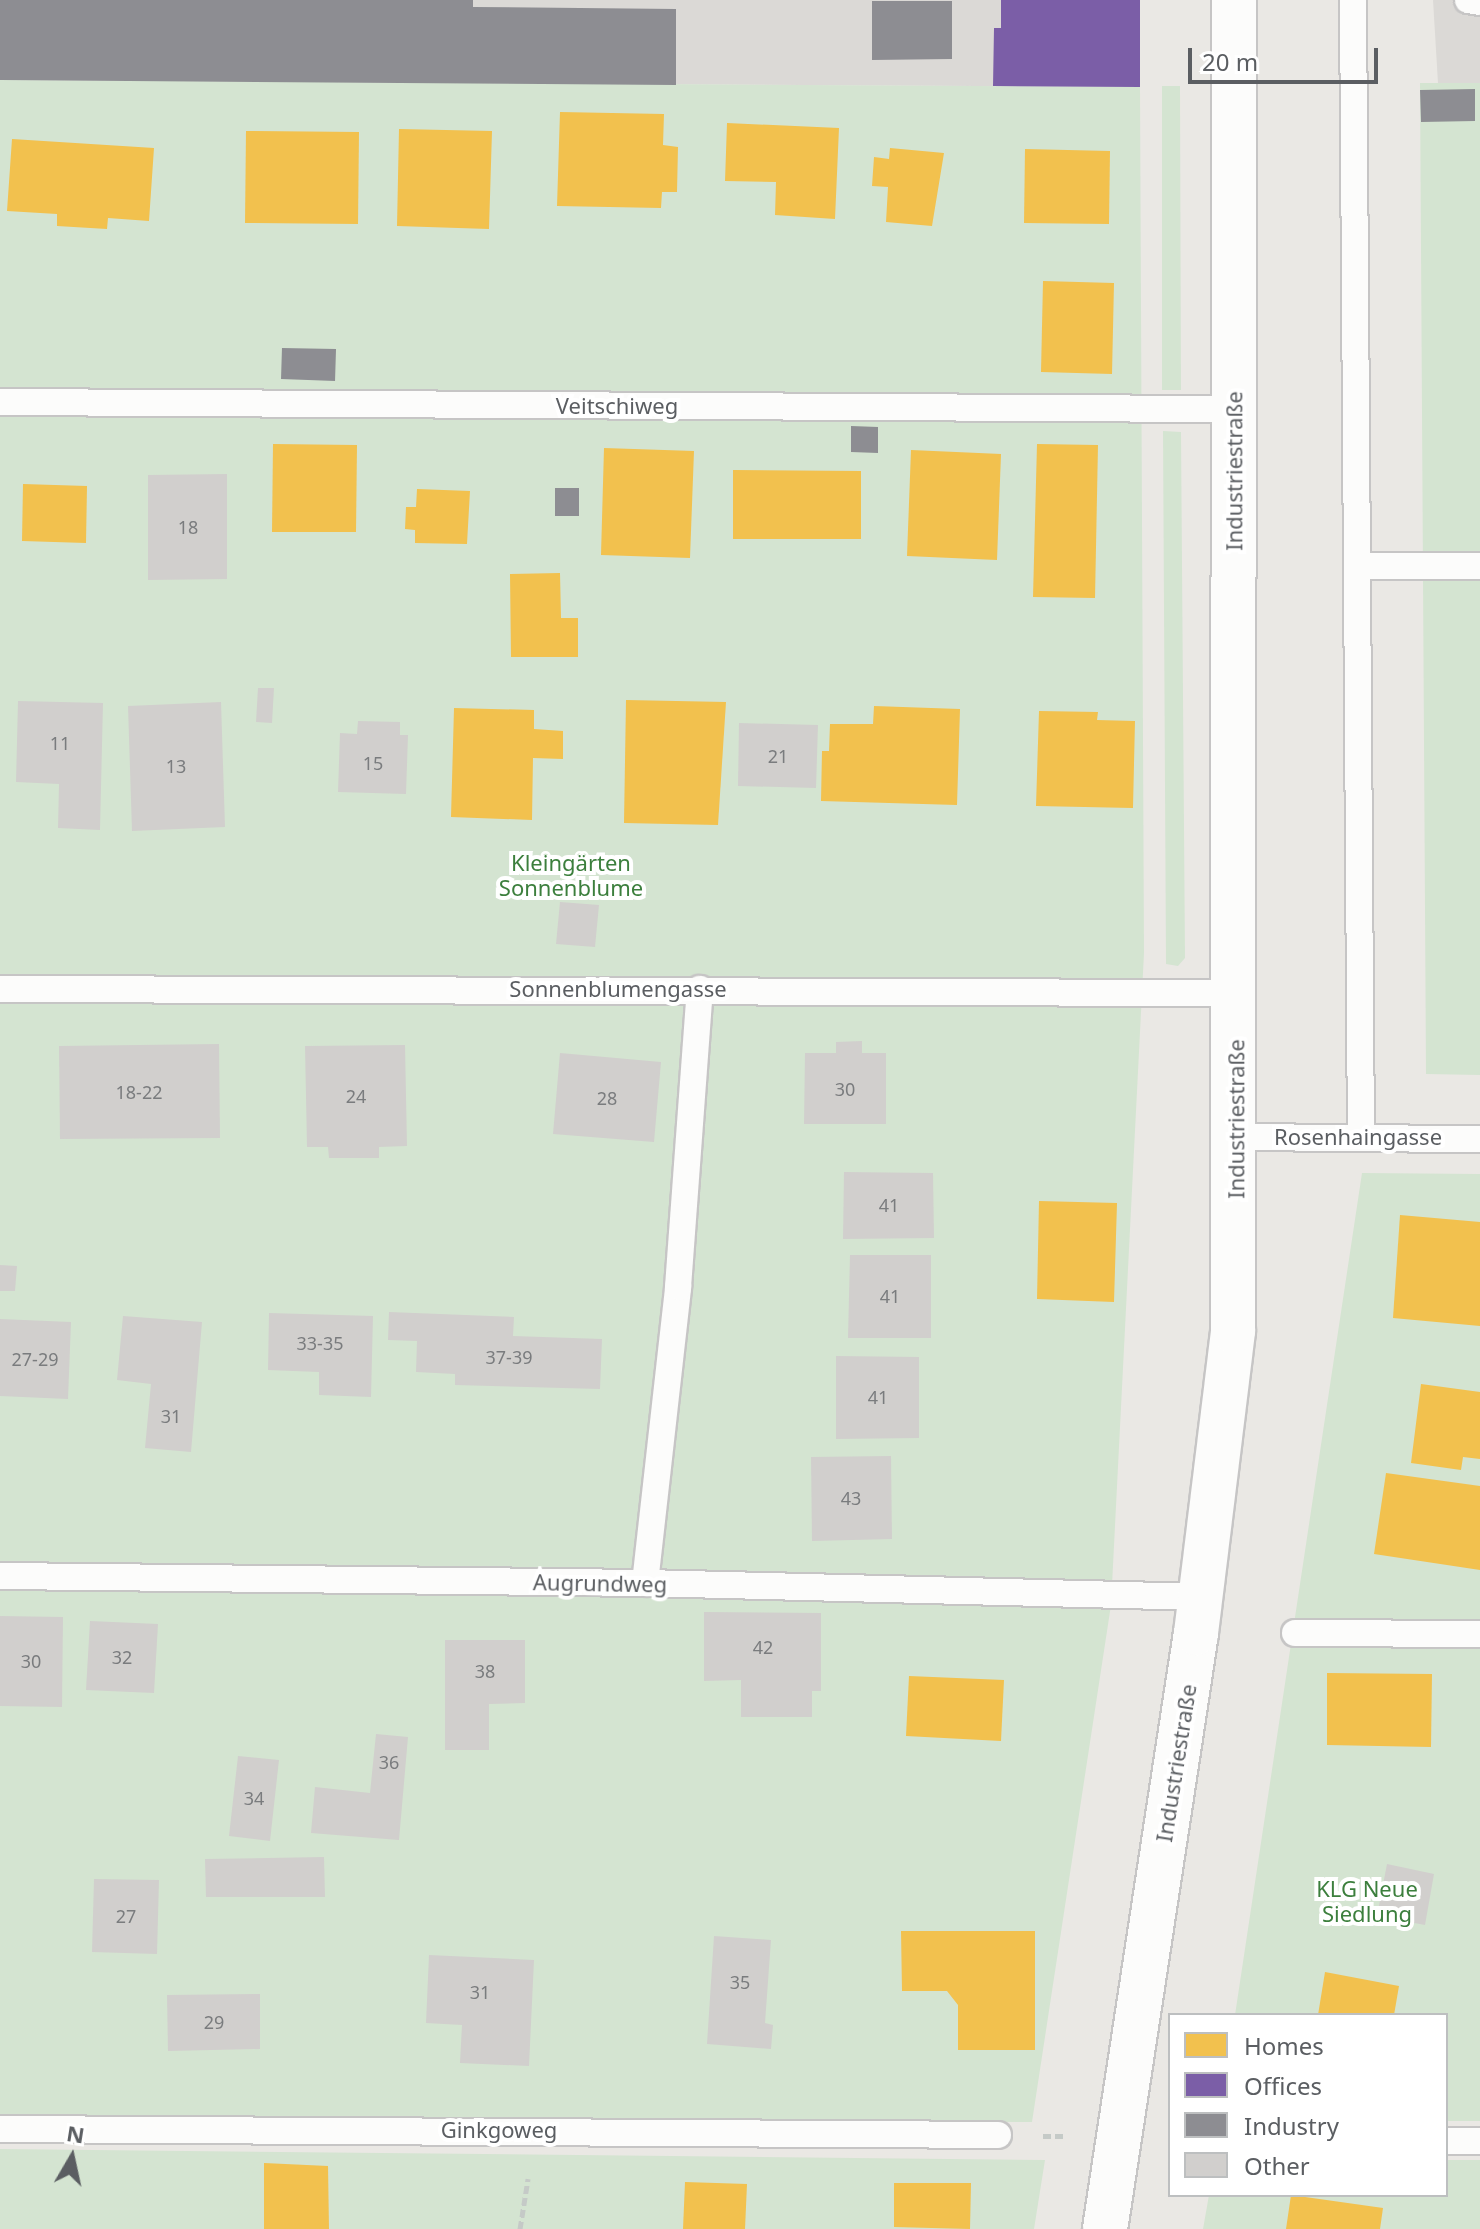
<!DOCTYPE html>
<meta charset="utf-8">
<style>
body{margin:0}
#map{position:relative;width:1480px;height:2229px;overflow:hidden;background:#eae8e4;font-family:"Noto Sans",sans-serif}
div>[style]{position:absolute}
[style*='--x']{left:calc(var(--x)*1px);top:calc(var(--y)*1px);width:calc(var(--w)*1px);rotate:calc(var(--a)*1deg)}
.industrial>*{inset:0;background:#dbd9d6}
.green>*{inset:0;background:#d4e4d1}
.homes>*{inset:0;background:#f2c14e}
.offices>*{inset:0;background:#7b5ea7}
.industry>*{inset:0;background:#8d8d92}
.building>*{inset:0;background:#d1cfcd}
.path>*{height:5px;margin-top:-2.5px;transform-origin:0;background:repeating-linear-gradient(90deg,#c5cac7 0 8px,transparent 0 12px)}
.roads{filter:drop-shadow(2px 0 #c6c5c5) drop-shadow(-2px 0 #c6c5c5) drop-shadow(0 2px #c6c5c5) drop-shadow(0 -2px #c6c5c5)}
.lane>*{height:26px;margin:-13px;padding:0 13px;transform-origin:13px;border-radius:13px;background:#fcfcfb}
.secondary>*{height:44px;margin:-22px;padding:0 22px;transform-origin:22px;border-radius:22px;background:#fcfcfb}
span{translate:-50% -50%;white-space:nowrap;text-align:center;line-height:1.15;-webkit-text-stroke:8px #fff;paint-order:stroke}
.number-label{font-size:18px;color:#7a7c7e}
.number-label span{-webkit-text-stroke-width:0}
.street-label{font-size:22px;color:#5b5e62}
.park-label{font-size:22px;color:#3c7f3d}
.legend{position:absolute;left:1168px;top:2013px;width:280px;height:184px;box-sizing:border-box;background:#fff;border:2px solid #bdbfc0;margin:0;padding:10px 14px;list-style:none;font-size:24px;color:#5b5e62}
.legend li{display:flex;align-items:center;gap:16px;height:40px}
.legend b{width:40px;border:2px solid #bdbfc0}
.north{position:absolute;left:32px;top:2117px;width:80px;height:80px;-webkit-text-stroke:6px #fff;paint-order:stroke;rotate:9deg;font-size:22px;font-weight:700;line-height:32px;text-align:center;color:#5b5e62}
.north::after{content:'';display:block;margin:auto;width:28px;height:36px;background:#5b5e62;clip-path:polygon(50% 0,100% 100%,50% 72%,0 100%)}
.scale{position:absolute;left:1188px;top:48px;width:190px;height:36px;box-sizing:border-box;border:4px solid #5b5e62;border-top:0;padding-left:10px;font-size:24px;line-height:28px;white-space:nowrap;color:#5b5e62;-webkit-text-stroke:6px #fff;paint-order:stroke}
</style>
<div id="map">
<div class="industrial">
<div style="clip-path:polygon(0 0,1140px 0,1140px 87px,0 80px)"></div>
<div style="clip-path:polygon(1433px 0,1480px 0,1480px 83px,1438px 83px)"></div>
</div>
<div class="green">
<div style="clip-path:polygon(0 80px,1140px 87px,1144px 953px,1111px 1605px,1032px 2122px,0 2115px)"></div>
<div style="clip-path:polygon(1420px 83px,1480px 83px,1480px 1075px,1426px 1074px)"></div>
<div style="clip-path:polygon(1162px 86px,1180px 86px,1181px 390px,1162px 390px)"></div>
<div style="clip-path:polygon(1163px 431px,1181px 432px,1185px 958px,1178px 966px,1166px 964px)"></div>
<div style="clip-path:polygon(1362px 1173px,1480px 1174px,1480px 2121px,1446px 2121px,1446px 2015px,1235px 2015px)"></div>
<div style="clip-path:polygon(0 2149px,1045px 2160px,1034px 2229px,0 2229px)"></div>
<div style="clip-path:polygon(1446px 2160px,1480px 2160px,1480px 2229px,1203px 2229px,1209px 2195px,1446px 2195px)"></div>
</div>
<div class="homes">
<div style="clip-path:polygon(560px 112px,664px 114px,663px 145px,678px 147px,677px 192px,662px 192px,661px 208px,557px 206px)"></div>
<div style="clip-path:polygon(727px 123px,839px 128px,835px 219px,775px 215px,776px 182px,725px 181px)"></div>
<div style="clip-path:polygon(399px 129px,492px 131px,489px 229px,397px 226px)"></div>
<div style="clip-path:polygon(246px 131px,359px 132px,358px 224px,245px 223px)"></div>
<div style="clip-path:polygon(12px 139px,154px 148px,149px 221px,108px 218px,107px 229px,57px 226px,57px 214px,7px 211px)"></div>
<div style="clip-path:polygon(890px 148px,944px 153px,932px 226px,886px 222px,888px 187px,872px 186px,874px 157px,889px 159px)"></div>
<div style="clip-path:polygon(1025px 149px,1110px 151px,1109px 224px,1024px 223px)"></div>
<div style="clip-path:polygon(1043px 281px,1114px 283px,1112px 374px,1041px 372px)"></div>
<div style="clip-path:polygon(273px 444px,357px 445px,356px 532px,272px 532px)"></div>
<div style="clip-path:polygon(1037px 444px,1098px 445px,1095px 598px,1033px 597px)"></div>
<div style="clip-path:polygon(604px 448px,694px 451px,690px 558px,601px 555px)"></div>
<div style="clip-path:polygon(911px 450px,1001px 454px,997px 560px,907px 556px)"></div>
<div style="clip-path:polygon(733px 470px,861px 471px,861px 539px,733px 539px)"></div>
<div style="clip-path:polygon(23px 484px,87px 486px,86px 543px,22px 541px)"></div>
<div style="clip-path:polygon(417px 489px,470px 491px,467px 544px,415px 543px,415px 530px,405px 529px,406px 507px,416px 507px)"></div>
<div style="clip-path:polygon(560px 573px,561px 618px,578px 618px,578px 657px,511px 657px,510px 574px)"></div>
<div style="clip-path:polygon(626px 700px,726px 702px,718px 825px,624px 823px)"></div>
<div style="clip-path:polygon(874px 706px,960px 709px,957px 805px,821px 801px,822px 751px,829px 751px,830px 724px,873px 724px)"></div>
<div style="clip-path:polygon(454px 708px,534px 710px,534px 729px,563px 731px,563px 759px,533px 758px,532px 820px,451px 817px)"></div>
<div style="clip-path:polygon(1039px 711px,1098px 712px,1097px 720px,1135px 721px,1133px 808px,1036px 806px)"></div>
<div style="clip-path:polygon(1039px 1201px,1117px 1203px,1114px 1302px,1037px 1299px)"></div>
<div style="clip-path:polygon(1400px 1215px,1480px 1222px,1480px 1326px,1393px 1318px)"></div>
<div style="clip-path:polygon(1421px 1384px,1480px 1392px,1480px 1459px,1463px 1457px,1461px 1470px,1411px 1463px)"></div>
<div style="clip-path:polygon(1386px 1473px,1480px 1486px,1480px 1570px,1374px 1554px)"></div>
<div style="clip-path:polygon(1327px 1673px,1432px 1674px,1431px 1747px,1327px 1745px)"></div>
<div style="clip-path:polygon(909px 1676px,1004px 1680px,1001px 1741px,906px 1736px)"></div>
<div style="clip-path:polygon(901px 1931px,1035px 1931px,1035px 2050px,958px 2050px,958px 2005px,947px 1991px,902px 1991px)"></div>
<div style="clip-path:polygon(1325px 1972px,1399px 1986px,1394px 2015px,1318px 2015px)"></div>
<div style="clip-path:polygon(264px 2163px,328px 2166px,329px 2229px,264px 2229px)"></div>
<div style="clip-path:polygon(685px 2182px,747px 2184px,745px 2229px,683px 2229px)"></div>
<div style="clip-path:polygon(894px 2183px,971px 2183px,970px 2229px,894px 2227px)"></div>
<div style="clip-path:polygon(1291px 2195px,1383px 2208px,1380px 2229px,1286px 2229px)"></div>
</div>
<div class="offices">
<div style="clip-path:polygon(1001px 0,1140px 0,1140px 87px,993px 86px,994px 28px,1001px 28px)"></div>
</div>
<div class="industry">
<div style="clip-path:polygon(0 0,473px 0,473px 7px,676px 9px,676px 85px,0 80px)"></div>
<div style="clip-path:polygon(872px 1px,952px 1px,952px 59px,872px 60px)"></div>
<div style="clip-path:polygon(1475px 89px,1475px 121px,1421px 122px,1420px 90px)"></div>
<div style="clip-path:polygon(282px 348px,336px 349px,335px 381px,281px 379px)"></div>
<div style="clip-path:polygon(851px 426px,878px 427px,878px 453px,851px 452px)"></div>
<div style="clip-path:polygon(555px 488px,579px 488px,579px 516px,555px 516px)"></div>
</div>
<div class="building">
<div style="clip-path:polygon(227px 474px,227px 579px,148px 580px,148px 475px)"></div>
<div style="clip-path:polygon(258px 688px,274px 688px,272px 723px,256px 722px)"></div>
<div style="clip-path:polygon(18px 701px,103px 703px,100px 830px,58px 828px,59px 784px,16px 782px)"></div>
<div style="clip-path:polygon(221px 702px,225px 827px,132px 831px,128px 706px)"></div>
<div style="clip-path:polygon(358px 721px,400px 722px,400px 735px,408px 735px,406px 794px,338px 792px,340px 733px,357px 734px)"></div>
<div style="clip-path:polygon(739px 723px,818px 725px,816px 788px,738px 786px)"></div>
<div style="clip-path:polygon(560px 902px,599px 905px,595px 947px,556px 944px)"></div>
<div style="clip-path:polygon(862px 1041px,862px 1053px,886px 1053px,886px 1124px,804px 1124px,805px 1053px,836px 1053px,836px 1042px)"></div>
<div style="clip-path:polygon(219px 1044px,220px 1138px,60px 1139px,59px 1046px)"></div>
<div style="clip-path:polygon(405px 1045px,407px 1146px,379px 1147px,379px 1158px,329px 1158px,328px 1147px,307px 1147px,305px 1046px)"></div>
<div style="clip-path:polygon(560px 1053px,661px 1062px,654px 1142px,553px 1134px)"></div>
<div style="clip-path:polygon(844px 1172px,933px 1173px,934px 1238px,843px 1239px)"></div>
<div style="clip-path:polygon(850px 1255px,931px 1255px,931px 1338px,848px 1338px)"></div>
<div style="clip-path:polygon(0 1265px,17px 1266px,15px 1291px,0 1291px)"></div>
<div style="clip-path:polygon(389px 1312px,514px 1317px,513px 1336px,602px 1339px,600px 1389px,455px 1385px,455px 1374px,416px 1372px,417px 1341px,388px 1340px)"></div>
<div style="clip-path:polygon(269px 1313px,373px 1316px,371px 1397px,319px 1395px,319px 1372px,268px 1370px)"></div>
<div style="clip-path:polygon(123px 1316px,202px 1322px,191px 1452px,145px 1448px,151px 1384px,117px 1380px)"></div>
<div style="clip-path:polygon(0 1319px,71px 1322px,68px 1399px,0 1396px)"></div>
<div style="clip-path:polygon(836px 1356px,919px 1357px,919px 1438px,836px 1439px)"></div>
<div style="clip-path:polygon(891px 1456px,892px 1539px,812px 1541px,811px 1457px)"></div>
<div style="clip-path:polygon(704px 1612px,821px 1613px,821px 1691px,812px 1691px,812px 1717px,741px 1717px,741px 1680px,704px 1681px)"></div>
<div style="clip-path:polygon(0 1616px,63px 1617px,62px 1707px,0 1706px)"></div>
<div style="clip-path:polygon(90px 1621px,158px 1624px,154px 1693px,86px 1690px)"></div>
<div style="clip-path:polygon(445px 1640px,525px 1640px,525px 1703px,489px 1704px,489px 1750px,445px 1750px)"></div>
<div style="clip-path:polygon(376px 1734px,408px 1737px,399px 1840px,311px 1833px,315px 1787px,370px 1793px)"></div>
<div style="clip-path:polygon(238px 1756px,279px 1760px,270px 1841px,229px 1836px)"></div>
<div style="clip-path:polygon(324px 1857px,325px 1897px,206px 1897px,205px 1859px)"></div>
<div style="clip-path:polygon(1387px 1864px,1434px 1874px,1425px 1925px,1377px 1916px)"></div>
<div style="clip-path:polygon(94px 1879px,159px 1880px,157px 1954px,92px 1952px)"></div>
<div style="clip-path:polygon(714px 1936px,771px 1940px,765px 2023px,773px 2025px,771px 2049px,707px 2044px)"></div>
<div style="clip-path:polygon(429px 1955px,534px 1960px,529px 2066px,460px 2063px,462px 2025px,426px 2023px)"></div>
<div style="clip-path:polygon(260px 1994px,260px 2049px,168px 2051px,167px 1995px)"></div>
</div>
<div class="path">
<div style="--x:1043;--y:2136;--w:22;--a:0"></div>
<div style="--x:520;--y:2229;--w:51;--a:-80.9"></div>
</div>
<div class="roads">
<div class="lane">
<div style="--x:1353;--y:0;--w:1135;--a:89.6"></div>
<div style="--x:1468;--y:0;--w:12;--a:9"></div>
<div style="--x:0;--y:402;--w:1234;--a:0.33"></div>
<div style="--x:1357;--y:566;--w:123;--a:0"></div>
<div style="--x:0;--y:989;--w:1236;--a:0.19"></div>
<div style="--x:1236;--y:1137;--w:244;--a:0.5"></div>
<div style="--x:0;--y:1576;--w:645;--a:0.62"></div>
<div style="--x:645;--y:1583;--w:556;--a:1.44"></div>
<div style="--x:645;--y:1583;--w:298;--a:-83.6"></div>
<div style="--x:678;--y:1287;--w:299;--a:-85.8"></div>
<div style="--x:1295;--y:1633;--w:185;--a:0.3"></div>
<div style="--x:0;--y:2129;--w:998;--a:0.34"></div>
<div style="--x:1446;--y:2141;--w:34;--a:0"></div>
</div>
<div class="secondary">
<div style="--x:1105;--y:2229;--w:603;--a:-81.32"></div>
<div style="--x:1196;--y:1633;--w:304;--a:-83"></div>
<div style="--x:1233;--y:1331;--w:1331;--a:-89.96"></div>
</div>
</div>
<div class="number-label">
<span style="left:188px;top:527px">18</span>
<span style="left:60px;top:743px">11</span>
<span style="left:778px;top:756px">21</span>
<span style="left:373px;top:763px">15</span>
<span style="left:176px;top:766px">13</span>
<span style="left:845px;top:1089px">30</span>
<span style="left:139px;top:1092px">18-22</span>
<span style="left:356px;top:1096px">24</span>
<span style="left:607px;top:1098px">28</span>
<span style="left:889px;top:1205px">41</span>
<span style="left:890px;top:1296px">41</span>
<span style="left:320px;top:1343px">33-35</span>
<span style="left:509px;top:1357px">37-39</span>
<span style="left:35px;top:1359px">27-29</span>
<span style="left:878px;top:1397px">41</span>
<span style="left:171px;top:1416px">31</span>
<span style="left:851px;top:1498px">43</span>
<span style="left:763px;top:1647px">42</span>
<span style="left:122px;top:1657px">32</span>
<span style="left:31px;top:1661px">30</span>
<span style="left:485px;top:1671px">38</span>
<span style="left:389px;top:1762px">36</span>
<span style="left:254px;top:1798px">34</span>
<span style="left:126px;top:1916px">27</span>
<span style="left:740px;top:1982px">35</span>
<span style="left:480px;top:1992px">31</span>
<span style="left:214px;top:2022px">29</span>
</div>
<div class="street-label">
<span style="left:617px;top:406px">Veitschiweg</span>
<span style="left:1234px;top:471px;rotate:-90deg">Industriestraße</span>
<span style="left:618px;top:989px">Sonnenblumengasse</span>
<span style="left:1236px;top:1119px;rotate:-90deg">Industriestraße</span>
<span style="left:1358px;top:1137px">Rosenhaingasse</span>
<span style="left:600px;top:1583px;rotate:1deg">Augrundweg</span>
<span style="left:1176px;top:1763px;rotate:-81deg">Industriestraße</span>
<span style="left:499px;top:2130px">Ginkgoweg</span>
</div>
<div class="park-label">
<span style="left:571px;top:875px">Kleingärten<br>Sonnenblume</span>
<span style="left:1367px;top:1901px">KLG Neue<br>Siedlung</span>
</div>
<ul class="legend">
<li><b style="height:22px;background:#f2c14e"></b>Homes</li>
<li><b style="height:22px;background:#7b5ea7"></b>Offices</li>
<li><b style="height:22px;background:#8d8d92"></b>Industry</li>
<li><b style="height:22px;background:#d1cfcd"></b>Other</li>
</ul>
<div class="north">N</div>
<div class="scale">20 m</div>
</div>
